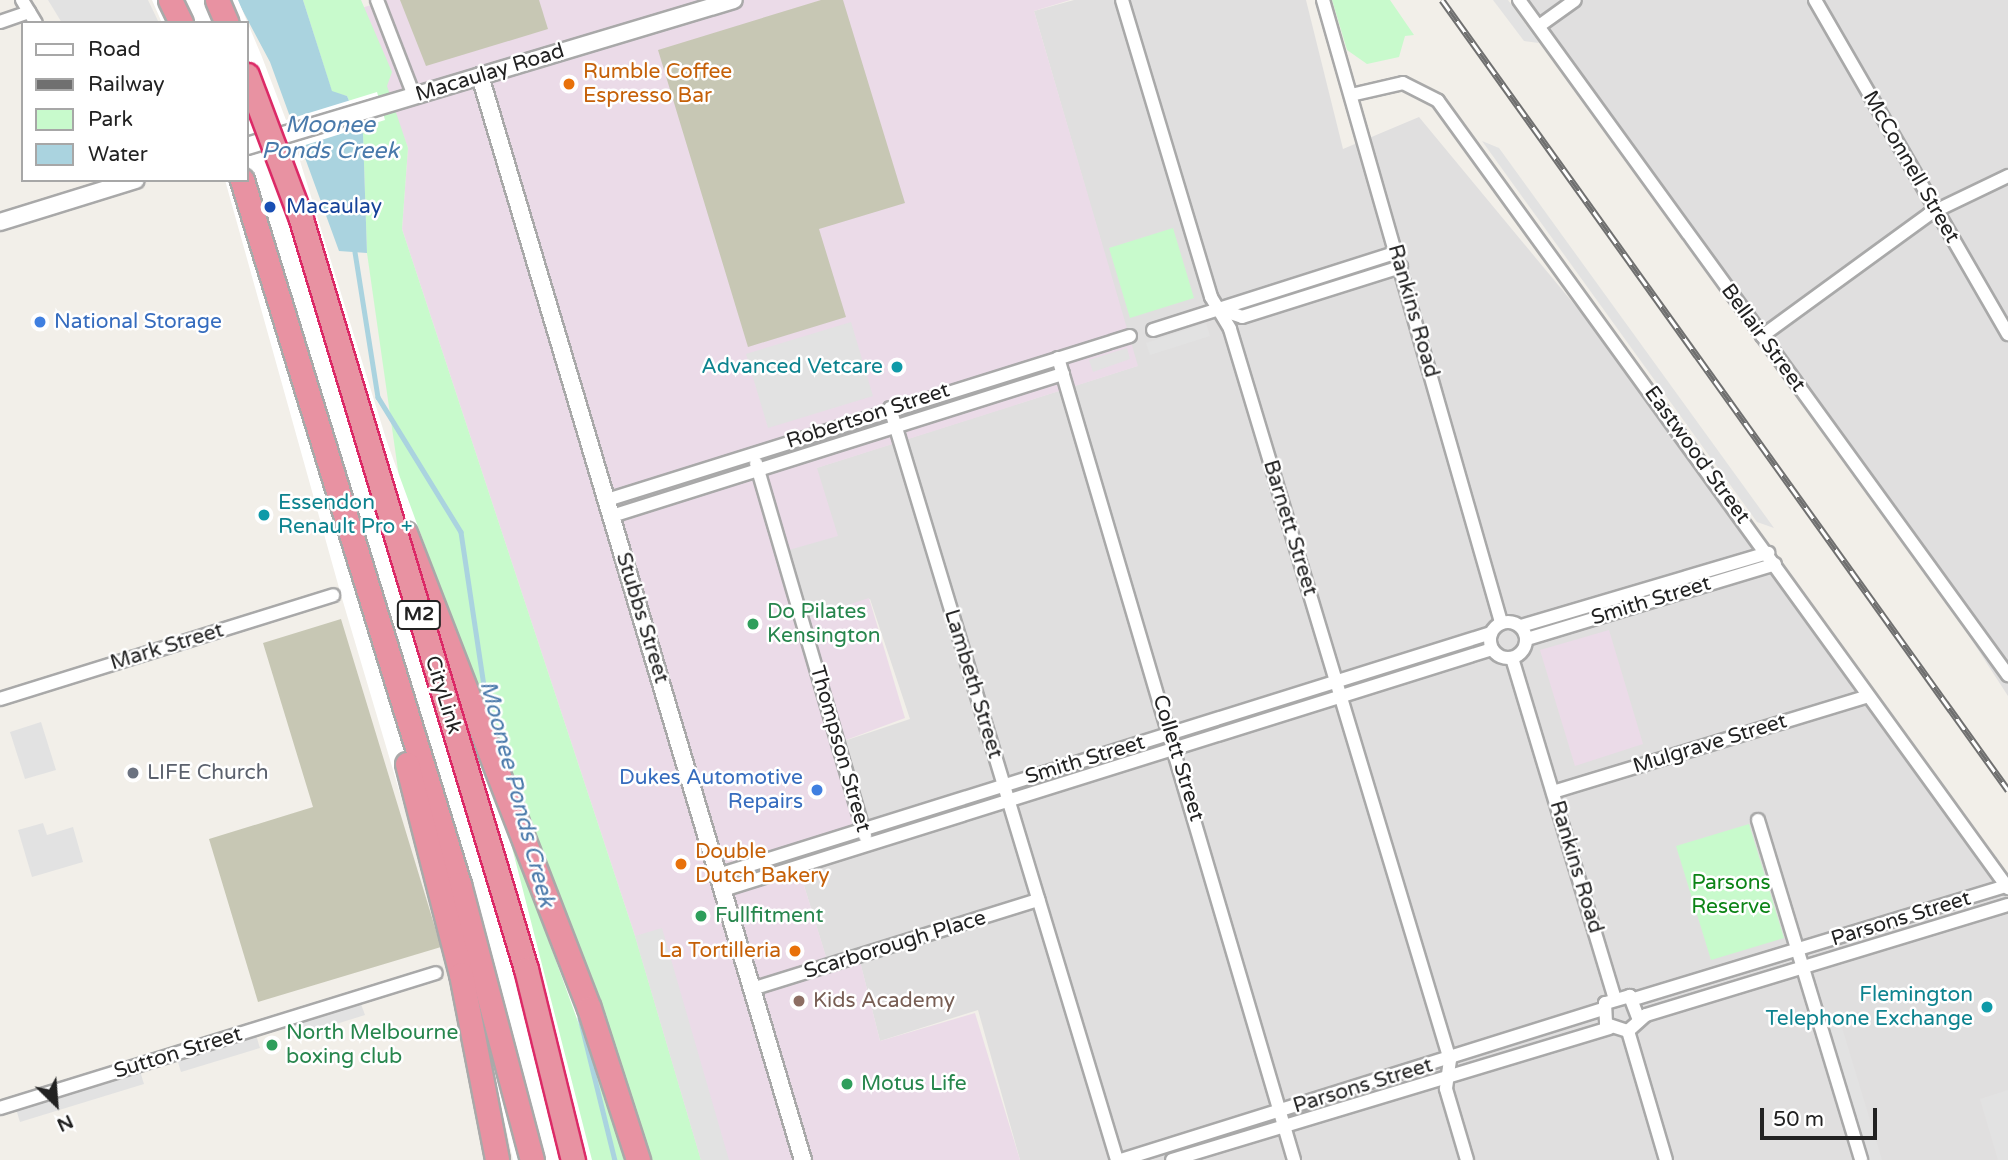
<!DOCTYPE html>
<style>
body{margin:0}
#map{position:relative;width:2008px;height:1160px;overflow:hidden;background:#f2efe9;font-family:"Varela Round",sans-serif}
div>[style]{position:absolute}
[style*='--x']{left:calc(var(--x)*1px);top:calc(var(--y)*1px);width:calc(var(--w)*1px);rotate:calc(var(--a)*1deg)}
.residential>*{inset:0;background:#e0dfdf}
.industrial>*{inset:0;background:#ebdbe8}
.construction>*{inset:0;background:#c7c7b4}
.park>*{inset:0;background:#c8facc}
.parking>*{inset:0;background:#e2e2e2}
.water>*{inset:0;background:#aad3df}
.pier>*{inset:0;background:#fff}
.stream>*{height:4.5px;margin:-2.25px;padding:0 2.25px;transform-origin:2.25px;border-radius:2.25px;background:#aad3df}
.roads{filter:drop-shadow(2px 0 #a9a9a9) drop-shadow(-2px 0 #a9a9a9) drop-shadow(0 2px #a9a9a9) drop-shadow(0 -2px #a9a9a9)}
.minor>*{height:12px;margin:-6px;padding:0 6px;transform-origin:6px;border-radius:6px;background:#fff}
.minor>.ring{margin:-6px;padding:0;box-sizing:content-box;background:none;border:12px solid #fff;border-radius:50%}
.tertiary>*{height:16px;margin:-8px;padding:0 8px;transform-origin:8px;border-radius:8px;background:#fff}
.motorway>*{height:23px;margin:-11.5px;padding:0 11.5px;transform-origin:11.5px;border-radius:11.5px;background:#e892a2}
.rail>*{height:7px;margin-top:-3.5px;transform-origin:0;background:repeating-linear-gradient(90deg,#fff 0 13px,#707070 0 26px);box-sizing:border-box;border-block:2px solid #707070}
.bridges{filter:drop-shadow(2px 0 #dc2a67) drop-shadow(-2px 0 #dc2a67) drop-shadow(0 2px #dc2a67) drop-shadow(0 -2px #dc2a67)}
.motorway-bridge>*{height:23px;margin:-11.5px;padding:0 11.5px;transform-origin:11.5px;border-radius:11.5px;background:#e892a2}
.dots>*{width:19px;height:19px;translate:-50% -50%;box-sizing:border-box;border:4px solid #fff;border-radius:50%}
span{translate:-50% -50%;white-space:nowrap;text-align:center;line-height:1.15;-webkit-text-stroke:5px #fff;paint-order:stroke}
.shield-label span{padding:2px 5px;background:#fff;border:2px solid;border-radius:5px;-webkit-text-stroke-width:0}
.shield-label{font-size:19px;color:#222;font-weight:700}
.food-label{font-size:21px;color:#c56008}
.left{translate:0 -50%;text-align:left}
.right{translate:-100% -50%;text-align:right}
.street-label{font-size:21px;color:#222}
.transit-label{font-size:21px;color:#164399}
.shop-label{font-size:21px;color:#366cbe}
.culture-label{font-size:21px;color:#0d838f}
.leisure-label{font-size:21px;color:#27864d}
.worship-label{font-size:21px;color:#5b616d}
.park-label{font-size:21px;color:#0c8416}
.education-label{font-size:21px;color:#785e54}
.water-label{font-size:23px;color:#4a7aab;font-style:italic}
.legend{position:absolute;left:21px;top:21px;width:228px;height:161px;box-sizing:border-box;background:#fff;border:2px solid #a7a7a7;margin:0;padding:9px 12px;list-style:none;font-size:21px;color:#222}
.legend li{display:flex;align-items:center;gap:14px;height:35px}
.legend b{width:35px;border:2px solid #a7a7a7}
.north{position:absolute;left:21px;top:1069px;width:70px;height:70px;-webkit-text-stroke:5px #fff;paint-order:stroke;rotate:155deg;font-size:19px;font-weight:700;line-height:28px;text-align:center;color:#222}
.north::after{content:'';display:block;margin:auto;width:24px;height:32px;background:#222;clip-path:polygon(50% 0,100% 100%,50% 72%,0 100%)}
.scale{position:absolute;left:1760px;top:1108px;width:117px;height:32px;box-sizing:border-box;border:4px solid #222;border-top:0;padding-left:9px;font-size:21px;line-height:24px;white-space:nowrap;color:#222;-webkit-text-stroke:5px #fff;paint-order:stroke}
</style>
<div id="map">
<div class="residential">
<div style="clip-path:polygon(1074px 0,1306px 0,1343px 149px,1419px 117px,1588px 321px,2008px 898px,2008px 1160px,1020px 1160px,978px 1010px,880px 1041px,858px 954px,828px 964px,798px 866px,838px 743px,910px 719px,870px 599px,802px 620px,782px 552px,816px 468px,1137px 366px,1034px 11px)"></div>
<div style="clip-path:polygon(1525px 0,2008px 0,2008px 696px,1835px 429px)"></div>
</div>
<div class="industrial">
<div style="clip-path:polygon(387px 0,1070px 0,1034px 11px,1138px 366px,817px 468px,838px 536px,782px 552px,802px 620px,869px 598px,905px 718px,838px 743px,867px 844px,798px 866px,828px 963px,858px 953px,880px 1041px,975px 1013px,1020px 1160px,701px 1160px,635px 936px,402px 229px,408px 148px,355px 10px)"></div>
<div style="clip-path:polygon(1609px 630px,1643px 744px,1575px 766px,1540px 650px)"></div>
</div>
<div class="construction">
<div style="clip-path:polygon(400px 0,539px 0,548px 29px,426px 66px)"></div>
<div style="clip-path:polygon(821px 0,843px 0,905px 203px,819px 229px,846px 317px,748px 347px,658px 50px)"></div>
<div style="clip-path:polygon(341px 619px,441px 947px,258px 1002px,209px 839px,313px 807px,263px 643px)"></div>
</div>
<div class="park">
<div style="clip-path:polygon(303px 0,361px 0,392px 72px,387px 86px,408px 148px,402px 229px,635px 936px,701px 1160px,588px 1160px,404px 512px,367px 253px,363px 134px,347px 96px,332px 92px)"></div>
<div style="clip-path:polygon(1332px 0,1390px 0,1414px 35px,1405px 36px,1399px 57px,1367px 64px,1347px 50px)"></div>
<div style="clip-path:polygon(1173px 228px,1194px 298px,1130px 318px,1109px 248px)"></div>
<div style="clip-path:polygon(1749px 824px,1784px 938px,1711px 960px,1676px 846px)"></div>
</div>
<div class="parking">
<div style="clip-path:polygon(48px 0,148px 0,159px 23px,62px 23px)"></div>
<div style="clip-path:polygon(1493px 0,1508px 0,1539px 43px,1524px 41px)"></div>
<div style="clip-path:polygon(1482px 141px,1499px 148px,1774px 528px,1757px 522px)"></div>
<div style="clip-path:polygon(851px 322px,873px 396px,768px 428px,746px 354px)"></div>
<div style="clip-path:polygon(1206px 323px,1210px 336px,1150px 355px,1146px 343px)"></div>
<div style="clip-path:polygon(1127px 348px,1130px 359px,1093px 372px,1089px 360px)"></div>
<div style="clip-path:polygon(41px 722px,56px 770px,25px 779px,10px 732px)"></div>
<div style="clip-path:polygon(43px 823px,47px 835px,73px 827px,83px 862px,32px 877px,18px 830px)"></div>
<div style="clip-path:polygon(662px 928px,729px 1160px,701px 1160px,635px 936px)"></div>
<div style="clip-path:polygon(361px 1004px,365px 1015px,291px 1038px,287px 1026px)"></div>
<div style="clip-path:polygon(1826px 1018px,1840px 1021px,1882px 1160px,1869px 1160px)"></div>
<div style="clip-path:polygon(256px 1035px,260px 1048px,181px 1072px,177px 1059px)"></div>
<div style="clip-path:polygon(140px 1071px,144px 1084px,20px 1122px,16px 1109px)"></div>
<div style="clip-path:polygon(2008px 1090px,2008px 1160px,1998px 1160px,1980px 1099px)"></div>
</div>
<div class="water">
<div style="clip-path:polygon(237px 0,303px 0,332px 91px,347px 96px,363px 134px,367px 253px,339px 251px,270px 62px)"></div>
</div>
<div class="pier">
<div style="clip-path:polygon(152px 0,238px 0,262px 57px,286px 120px,377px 92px,385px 120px,296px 148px,387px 442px,650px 1160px,628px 1160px,505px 820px,592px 1160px,513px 1160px,499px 1096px,443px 938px,341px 595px,225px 180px,247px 180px,247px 23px,162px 23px)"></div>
</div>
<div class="stream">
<div style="--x:355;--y:252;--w:147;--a:81"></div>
<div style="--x:378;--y:397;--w:158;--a:58.4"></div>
<div style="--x:461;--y:532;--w:169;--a:81.5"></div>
<div style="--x:486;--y:699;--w:54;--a:73.9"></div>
<div style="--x:580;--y:1018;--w:146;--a:76.2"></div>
</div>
<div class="roads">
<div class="minor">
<div style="--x:22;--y:0;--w:27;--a:59"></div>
<div style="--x:377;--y:0;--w:103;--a:68.9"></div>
<div style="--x:1122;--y:0;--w:310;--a:73.3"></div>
<div style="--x:1211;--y:297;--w:37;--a:59"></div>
<div style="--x:1230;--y:329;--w:763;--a:73.25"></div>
<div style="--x:1450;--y:1060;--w:29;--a:98"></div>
<div style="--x:1446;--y:1089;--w:74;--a:73.5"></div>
<div style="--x:1323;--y:0;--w:647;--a:74.03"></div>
<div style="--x:1519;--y:0;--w:834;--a:54.08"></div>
<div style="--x:1815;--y:0;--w:386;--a:60"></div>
<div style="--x:0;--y:22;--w:31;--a:-19"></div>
<div style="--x:1539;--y:26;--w:44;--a:-35.8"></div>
<div style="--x:1351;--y:95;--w:53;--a:-13"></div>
<div style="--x:1403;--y:83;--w:39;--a:27"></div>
<div style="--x:1438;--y:101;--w:972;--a:54.09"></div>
<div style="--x:1222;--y:310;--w:21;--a:19"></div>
<div style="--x:1242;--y:317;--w:167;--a:-17.5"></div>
<div style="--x:1153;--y:330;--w:256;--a:-17.7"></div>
<div style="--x:1762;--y:336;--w:207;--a:-36.1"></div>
<div style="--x:1929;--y:214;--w:88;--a:-25.7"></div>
<div style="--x:1058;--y:358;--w:836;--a:73.6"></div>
<div style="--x:890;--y:408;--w:786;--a:73.2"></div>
<div style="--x:756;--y:463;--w:389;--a:73.7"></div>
<div style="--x:607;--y:500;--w:548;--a:-17.41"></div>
<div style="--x:612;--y:516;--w:473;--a:-17.5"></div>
<div class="ring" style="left:1490px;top:622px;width:24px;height:24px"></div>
<div style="--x:1521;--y:626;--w:258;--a:-16.5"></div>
<div style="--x:1527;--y:639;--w:259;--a:-16.8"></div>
<div style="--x:1512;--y:658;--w:352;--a:73.2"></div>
<div style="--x:0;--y:699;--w:349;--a:-17.3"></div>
<div style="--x:1553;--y:792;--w:329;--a:-16.9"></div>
<div style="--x:1758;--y:820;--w:355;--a:73.1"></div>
<div style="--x:718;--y:875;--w:810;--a:-17.38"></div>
<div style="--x:723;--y:890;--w:806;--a:-17.4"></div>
<div style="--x:752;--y:989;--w:300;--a:-17.3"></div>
<div style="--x:1634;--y:999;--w:390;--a:-16.9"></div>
<div style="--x:1639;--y:1020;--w:26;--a:-111"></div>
<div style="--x:1630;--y:996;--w:26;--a:164"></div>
<div style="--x:1605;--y:1003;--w:21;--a:87"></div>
<div style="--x:1606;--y:1024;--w:23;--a:18"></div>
<div style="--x:1628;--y:1031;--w:24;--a:-42"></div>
<div style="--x:1646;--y:1015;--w:378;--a:-16.9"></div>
<div style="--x:1628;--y:1031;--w:134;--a:73.6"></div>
<div style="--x:0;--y:1108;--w:456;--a:-17.2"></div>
<div style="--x:1121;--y:1160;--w:505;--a:-17.39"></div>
<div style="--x:1172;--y:1160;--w:457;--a:-16.8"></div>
</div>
<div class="tertiary">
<div style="--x:480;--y:76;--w:1131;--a:73.41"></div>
<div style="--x:247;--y:146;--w:508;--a:-16.69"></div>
<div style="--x:0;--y:222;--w:142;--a:-17.2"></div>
</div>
<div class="motorway">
<div style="--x:170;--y:0;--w:25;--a:64"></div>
<div style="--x:217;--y:0;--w:25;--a:67"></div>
<div style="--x:242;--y:180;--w:737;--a:72.87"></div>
<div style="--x:459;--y:884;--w:285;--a:75.2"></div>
<div style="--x:405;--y:533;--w:509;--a:68.83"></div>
<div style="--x:589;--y:1008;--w:160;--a:72.1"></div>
<div style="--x:407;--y:764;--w:217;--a:75.6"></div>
<div style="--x:461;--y:974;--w:189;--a:79"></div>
</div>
</div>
<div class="rail">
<div style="--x:1442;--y:0;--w:972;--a:54.38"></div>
</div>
<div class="bridges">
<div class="motorway-bridge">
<div style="--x:247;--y:75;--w:154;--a:69.4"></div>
<div style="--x:301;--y:219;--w:783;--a:73.3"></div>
<div style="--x:526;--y:969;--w:197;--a:76.2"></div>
</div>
</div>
<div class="dots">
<div style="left:569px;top:84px;background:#e8710a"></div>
<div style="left:270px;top:207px;background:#1a4fb4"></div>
<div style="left:40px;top:322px;background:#3f7fe0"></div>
<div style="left:897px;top:367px;background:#0f9aa8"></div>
<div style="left:264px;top:515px;background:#0f9aa8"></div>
<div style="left:753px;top:624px;background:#2e9e5b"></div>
<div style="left:133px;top:773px;background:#6b7280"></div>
<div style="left:817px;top:790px;background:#3f7fe0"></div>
<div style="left:681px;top:864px;background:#e8710a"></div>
<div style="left:701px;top:916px;background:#2e9e5b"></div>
<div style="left:795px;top:951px;background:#e8710a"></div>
<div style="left:799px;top:1001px;background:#8d6e63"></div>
<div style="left:1987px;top:1007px;background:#0f9aa8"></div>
<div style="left:272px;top:1045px;background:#2e9e5b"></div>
<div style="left:847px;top:1084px;background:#2e9e5b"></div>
</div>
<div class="shield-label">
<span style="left:419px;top:615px">M2</span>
</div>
<div class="food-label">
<span class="left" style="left:583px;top:84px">Rumble Coffee<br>Espresso Bar</span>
<span class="left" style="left:695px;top:864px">Double<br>Dutch Bakery</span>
<span class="right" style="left:781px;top:951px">La Tortilleria</span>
</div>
<div class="street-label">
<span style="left:490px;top:73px;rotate:-17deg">Macaulay Road</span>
<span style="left:1911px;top:167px;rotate:60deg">McConnell Street</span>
<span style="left:1413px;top:311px;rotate:74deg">Rankins Road</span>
<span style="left:1763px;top:338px;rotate:54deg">Bellair Street</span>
<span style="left:868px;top:416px;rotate:-18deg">Robertson Street</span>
<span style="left:1697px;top:455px;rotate:54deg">Eastwood Street</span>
<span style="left:1290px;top:528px;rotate:73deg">Barnett Street</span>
<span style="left:1651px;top:601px;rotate:-17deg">Smith Street</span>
<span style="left:642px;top:618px;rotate:73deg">Stubbs Street</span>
<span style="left:167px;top:647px;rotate:-17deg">Mark Street</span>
<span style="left:973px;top:684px;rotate:73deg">Lambeth Street</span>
<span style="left:443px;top:695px;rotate:73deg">CityLink</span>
<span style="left:1710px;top:744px;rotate:-17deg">Mulgrave Street</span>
<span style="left:840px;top:749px;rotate:74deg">Thompson Street</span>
<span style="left:1178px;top:758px;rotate:73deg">Collett Street</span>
<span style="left:1085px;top:760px;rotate:-17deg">Smith Street</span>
<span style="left:1576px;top:867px;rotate:73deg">Rankins Road</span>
<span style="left:1901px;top:919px;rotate:-17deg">Parsons Street</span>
<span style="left:895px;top:945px;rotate:-17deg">Scarborough Place</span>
<span style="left:178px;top:1053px;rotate:-17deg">Sutton Street</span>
<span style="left:1363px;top:1086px;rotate:-17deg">Parsons Street</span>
</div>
<div class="transit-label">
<span class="left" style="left:286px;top:207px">Macaulay</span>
</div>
<div class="shop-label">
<span class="left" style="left:54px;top:322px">National Storage</span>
<span class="right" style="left:803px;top:790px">Dukes Automotive<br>Repairs</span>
</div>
<div class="culture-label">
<span class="right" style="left:883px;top:367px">Advanced Vetcare</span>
<span class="left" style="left:278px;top:515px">Essendon<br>Renault Pro +</span>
<span class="right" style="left:1973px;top:1007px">Flemington<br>Telephone Exchange</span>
</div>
<div class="leisure-label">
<span class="left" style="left:767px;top:624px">Do Pilates<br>Kensington</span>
<span class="left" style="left:715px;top:916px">Fullfitment</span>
<span class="left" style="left:286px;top:1045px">North Melbourne<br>boxing club</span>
<span class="left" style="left:861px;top:1084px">Motus Life</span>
</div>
<div class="worship-label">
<span class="left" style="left:147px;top:773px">LIFE Church</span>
</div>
<div class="park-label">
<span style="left:1731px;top:895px">Parsons<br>Reserve</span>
</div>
<div class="education-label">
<span class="left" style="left:813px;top:1001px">Kids Academy</span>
</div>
<div class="water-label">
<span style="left:330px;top:138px">Moonee<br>Ponds Creek</span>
<span style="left:517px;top:794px;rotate:75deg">Moonee Ponds Creek</span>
</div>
<ul class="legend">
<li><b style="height:9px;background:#fff"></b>Road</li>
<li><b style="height:9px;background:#707070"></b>Railway</li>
<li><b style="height:19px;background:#c8facc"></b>Park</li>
<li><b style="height:19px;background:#aad3df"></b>Water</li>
</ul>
<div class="north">N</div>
<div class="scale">50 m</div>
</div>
